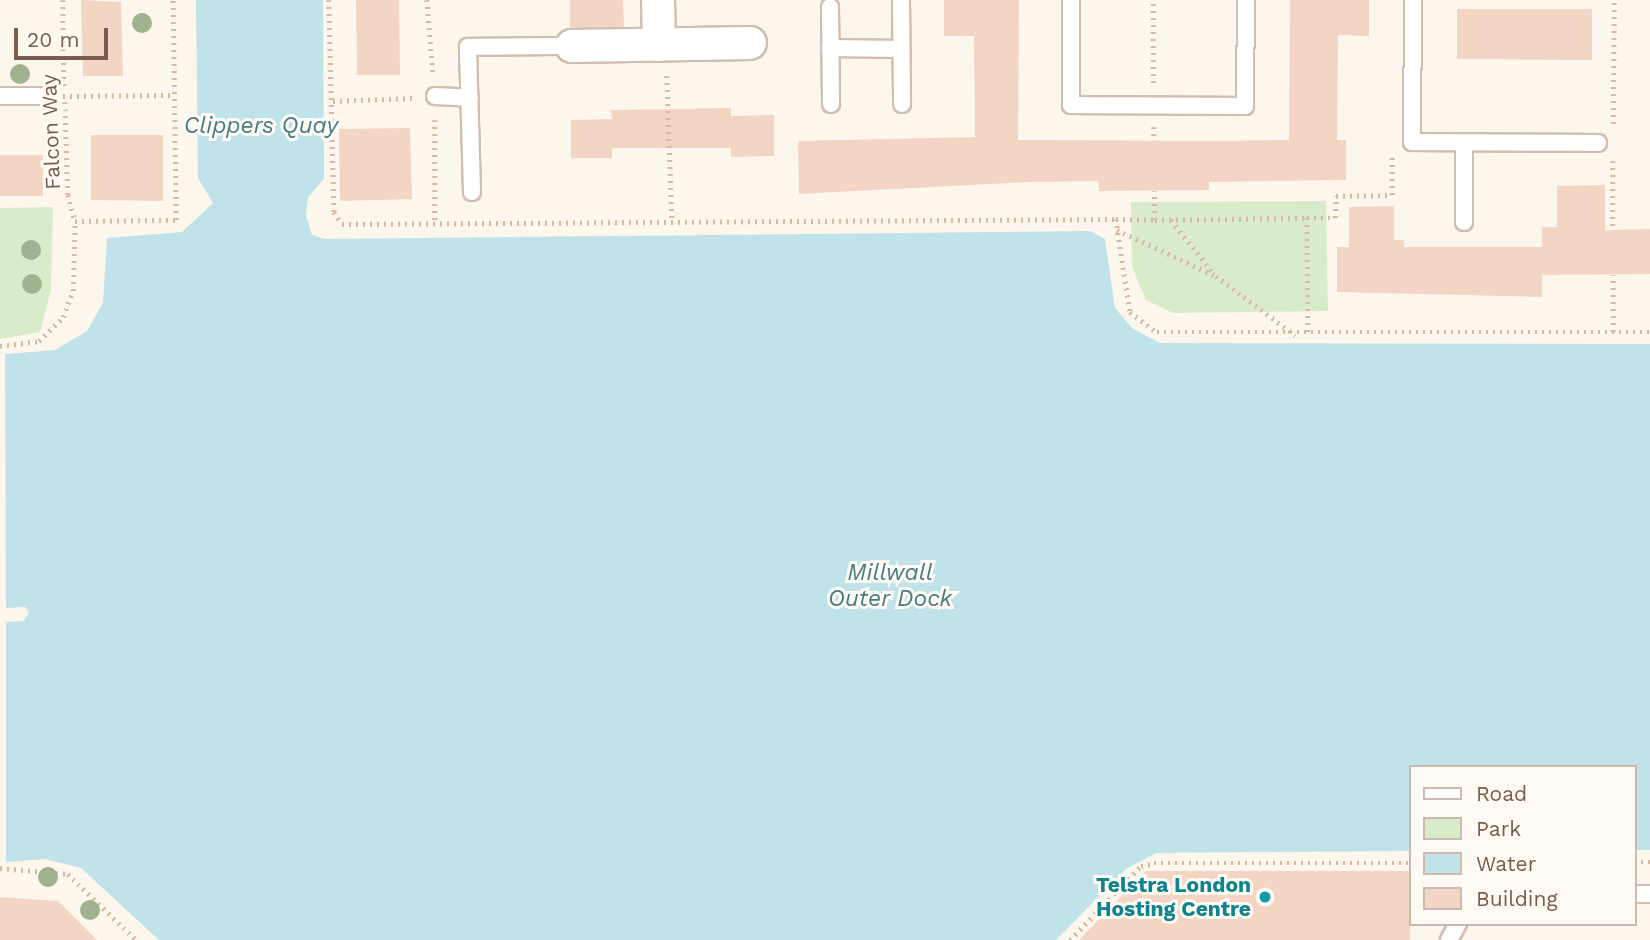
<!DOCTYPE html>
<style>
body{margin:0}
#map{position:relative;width:1650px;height:940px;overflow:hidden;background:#fdf6ec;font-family:"Work Sans",sans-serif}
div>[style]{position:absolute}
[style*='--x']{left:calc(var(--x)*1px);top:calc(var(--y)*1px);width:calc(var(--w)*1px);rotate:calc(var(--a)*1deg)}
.green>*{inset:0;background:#d8ecc9}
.water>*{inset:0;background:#bfe3e8}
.building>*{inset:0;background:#f3d5c3}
.path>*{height:4.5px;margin-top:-2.25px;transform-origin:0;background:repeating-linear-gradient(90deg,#d9b8a5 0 2px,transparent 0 7px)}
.roads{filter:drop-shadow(2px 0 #d1beb0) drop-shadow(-2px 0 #d1beb0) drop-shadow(0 2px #d1beb0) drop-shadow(0 -2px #d1beb0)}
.lane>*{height:16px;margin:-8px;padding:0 8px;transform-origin:8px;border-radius:8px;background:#fff}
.street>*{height:32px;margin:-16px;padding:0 16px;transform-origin:16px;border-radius:16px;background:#fff}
.trees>*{width:20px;height:20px;margin:-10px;border-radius:50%;background:#a0b28e}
.dots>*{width:19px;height:19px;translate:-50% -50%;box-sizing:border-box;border:4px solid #fffaf3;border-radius:50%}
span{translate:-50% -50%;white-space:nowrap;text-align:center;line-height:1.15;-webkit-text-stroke:6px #fffaf3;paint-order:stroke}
.street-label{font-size:21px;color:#7a5c4d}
.culture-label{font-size:21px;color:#0d838f;font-weight:700}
.right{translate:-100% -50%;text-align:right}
.water-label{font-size:23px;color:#437c86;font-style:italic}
.legend{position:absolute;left:1409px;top:765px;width:228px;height:161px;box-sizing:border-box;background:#fffaf3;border:2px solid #cabbb1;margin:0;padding:9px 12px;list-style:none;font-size:21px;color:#7a5c4d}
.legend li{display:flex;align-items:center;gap:14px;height:35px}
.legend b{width:35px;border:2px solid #cabbb1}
.scale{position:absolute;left:14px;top:28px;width:94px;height:32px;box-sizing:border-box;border:4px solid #7a5c4d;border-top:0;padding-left:9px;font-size:21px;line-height:24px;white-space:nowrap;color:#7a5c4d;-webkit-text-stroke:5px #fffaf3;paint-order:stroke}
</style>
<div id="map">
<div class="green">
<div style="clip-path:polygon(1326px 201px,1328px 311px,1173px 313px,1146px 300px,1132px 267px,1131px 202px)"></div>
<div style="clip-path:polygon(53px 207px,51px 290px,40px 332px,0 339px,0 208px)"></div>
</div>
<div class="water">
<div style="clip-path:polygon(196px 0,323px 0,324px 179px,308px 197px,306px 215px,312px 235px,325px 239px,1090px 231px,1105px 239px,1115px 308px,1133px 329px,1160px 343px,1650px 344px,1650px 850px,1634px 850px,1634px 767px,1410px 767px,1410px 851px,1156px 853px,1126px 869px,1056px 940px,159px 940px,81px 868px,45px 859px,6px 862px,6px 622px,23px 621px,29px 613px,25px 607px,6px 608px,5px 354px,55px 350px,87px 331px,103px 303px,107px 238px,182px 232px,213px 203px,198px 178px)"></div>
</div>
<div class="building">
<div style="clip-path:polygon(81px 0,121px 2px,123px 76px,83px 76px)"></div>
<div style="clip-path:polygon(356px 0,399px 0,400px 75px,357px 75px)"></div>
<div style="clip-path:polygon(570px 0,623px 0,624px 27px,570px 28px)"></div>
<div style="clip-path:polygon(944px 0,1019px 0,1018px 140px,1209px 141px,1289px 140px,1290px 0,1369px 0,1369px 36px,1338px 35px,1337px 140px,1346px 140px,1346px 180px,1209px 182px,1209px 190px,1099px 191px,1098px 181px,1029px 182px,799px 194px,798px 141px,975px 137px,974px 36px,944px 36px)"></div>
<div style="clip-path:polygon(1457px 9px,1592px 9px,1592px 60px,1457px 59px)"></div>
<div style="clip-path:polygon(731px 108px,731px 116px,774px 115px,774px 156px,731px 157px,731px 148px,612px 148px,612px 158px,571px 158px,571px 120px,612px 119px,611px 110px)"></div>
<div style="clip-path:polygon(410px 128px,412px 199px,340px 201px,339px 129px)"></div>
<div style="clip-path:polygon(91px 135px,163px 135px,163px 201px,91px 200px)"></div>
<div style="clip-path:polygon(0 155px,43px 155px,43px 196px,0 196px)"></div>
<div style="clip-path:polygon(1605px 185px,1605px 230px,1650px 229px,1650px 274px,1542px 275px,1542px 297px,1337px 292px,1337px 247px,1349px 247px,1349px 207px,1394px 206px,1394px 240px,1404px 240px,1404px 247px,1542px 247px,1542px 227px,1557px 227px,1557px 186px)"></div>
<div style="clip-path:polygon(1146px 871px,1410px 871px,1410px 940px,1079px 940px)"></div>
<div style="clip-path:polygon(0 897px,58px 901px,97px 940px,0 940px)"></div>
</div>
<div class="path">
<div style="--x:63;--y:0;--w:90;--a:89.4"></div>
<div style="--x:329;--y:0;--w:212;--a:88.6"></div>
<div style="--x:334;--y:212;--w:14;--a:56"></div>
<div style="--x:342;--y:224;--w:774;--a:-0.37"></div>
<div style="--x:1116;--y:219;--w:94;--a:81.4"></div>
<div style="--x:1130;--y:312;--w:34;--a:37"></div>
<div style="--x:1157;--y:332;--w:493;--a:0"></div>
<div style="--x:427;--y:0;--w:72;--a:85.2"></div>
<div style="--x:667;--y:76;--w:142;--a:88"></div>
<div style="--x:1153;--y:83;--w:83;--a:-90"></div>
<div style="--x:63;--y:96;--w:112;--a:-0.5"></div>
<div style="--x:333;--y:101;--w:79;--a:-2.2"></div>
<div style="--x:65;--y:102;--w:93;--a:88.2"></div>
<div style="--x:68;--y:195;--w:27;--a:75"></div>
<div style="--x:435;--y:120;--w:104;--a:90"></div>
<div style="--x:1613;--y:124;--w:124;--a:-89.5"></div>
<div style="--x:1154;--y:127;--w:14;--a:90"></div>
<div style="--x:1613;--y:161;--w:69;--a:90"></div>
<div style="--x:1307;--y:218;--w:28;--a:0"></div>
<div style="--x:1335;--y:218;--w:22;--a:-87"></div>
<div style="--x:1336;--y:196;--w:56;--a:-1"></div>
<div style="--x:1392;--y:195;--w:39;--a:-90"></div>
<div style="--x:1116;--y:219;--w:39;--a:1"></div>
<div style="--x:1155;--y:220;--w:29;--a:-92"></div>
<div style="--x:1155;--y:220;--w:152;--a:-0.8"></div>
<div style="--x:1307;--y:218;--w:117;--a:89.5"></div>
<div style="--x:1171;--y:220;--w:70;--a:51.3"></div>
<div style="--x:1117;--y:230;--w:109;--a:24.9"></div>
<div style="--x:1216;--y:276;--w:99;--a:36.8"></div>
<div style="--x:1613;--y:332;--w:57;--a:-90"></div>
<div style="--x:0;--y:346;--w:39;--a:-7"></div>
<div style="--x:39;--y:341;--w:34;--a:-45"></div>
<div style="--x:63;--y:317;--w:28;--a:-69"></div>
<div style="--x:73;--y:291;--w:70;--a:-88.4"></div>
<div style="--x:75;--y:221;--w:101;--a:-0.6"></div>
<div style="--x:176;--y:220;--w:220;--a:-90.8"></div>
<div style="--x:1634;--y:862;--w:16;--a:0"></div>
<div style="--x:0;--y:868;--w:68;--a:5"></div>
<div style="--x:68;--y:874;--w:95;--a:44.1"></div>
<div style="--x:1070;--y:940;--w:103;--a:-46.2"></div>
<div style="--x:1141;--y:866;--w:13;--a:-13"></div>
<div style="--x:1154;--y:863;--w:256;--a:0"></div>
</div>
<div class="roads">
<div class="lane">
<div style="--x:901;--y:0;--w:104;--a:89.4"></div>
<div style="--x:1071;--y:0;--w:105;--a:90"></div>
<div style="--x:1071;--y:105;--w:174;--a:0.3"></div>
<div style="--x:1245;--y:106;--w:106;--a:-89.5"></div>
<div style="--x:1413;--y:0;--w:142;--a:90.4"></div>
<div style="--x:1412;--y:142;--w:186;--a:0.3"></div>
<div style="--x:830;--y:7;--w:97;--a:89.4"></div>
<div style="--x:830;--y:48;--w:71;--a:0.8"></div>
<div style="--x:0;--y:96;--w:41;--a:0"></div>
<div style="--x:435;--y:96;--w:35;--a:3"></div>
<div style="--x:1464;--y:143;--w:79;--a:90"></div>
<div style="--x:472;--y:192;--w:145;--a:-91.6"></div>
<div style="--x:468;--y:47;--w:104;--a:-0.6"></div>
<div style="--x:1634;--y:894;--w:16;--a:0"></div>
<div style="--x:1449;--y:940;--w:18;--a:-61"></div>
</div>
<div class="street">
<div style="--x:658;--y:0;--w:45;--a:88.7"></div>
<div style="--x:572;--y:46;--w:178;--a:-1"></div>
</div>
</div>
<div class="trees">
<div style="left:142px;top:23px"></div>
<div style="left:20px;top:74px"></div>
<div style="left:31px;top:250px"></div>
<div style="left:32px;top:284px"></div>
<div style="left:48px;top:877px"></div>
<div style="left:90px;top:910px"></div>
</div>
<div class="dots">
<div style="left:1265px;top:897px;background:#0f9aa8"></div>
</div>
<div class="street-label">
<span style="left:51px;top:132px;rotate:-92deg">Falcon Way</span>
</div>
<div class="culture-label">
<span class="right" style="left:1251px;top:897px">Telstra London<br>Hosting Centre</span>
</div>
<div class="water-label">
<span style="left:261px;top:126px">Clippers Quay</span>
<span style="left:890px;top:586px">Millwall<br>Outer Dock</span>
</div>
<ul class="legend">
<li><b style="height:9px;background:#fff"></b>Road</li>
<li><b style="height:19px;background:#d8ecc9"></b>Park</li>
<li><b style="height:19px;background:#bfe3e8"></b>Water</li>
<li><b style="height:19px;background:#f3d5c3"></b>Building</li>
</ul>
<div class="scale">20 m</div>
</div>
